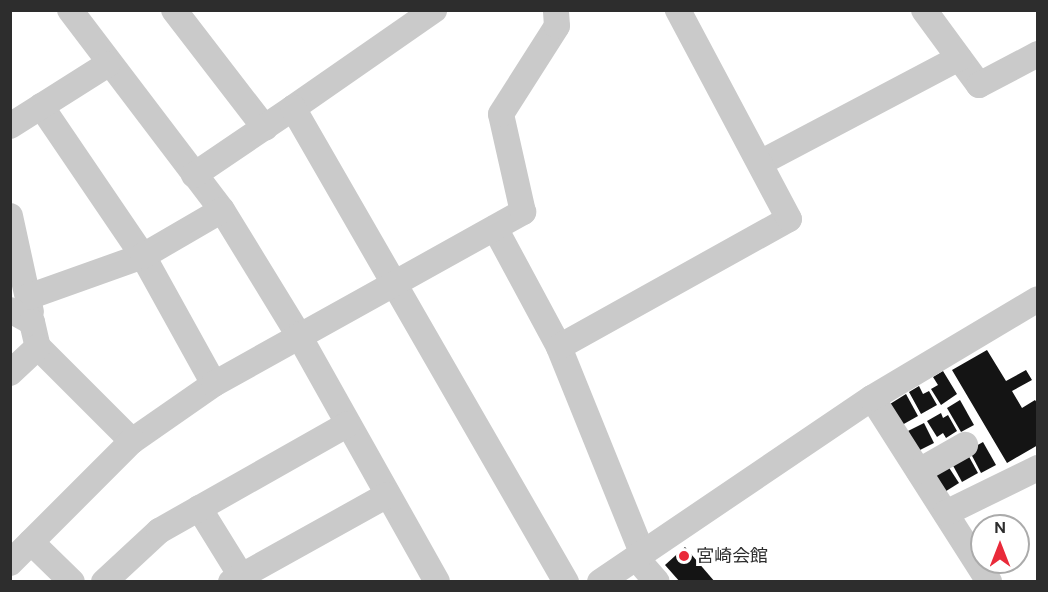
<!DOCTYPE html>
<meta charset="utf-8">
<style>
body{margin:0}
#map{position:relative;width:1048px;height:592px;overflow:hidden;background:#fff;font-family:"DM Sans","Noto Sans JP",sans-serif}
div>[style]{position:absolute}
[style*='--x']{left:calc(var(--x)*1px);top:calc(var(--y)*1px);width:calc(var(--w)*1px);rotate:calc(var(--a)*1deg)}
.building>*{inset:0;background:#141414}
.minor>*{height:26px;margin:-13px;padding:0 13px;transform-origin:13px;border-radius:13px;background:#cacaca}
.dots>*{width:16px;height:16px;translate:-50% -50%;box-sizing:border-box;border:3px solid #fff;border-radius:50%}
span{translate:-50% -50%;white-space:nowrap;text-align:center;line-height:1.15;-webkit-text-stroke:6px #fff;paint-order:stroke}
.poi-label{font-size:18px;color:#2d2d2d}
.left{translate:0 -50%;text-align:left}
.frame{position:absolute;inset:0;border:12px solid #2d2d2d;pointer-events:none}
.north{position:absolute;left:970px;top:514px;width:60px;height:60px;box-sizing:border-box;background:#fff;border:2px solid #ababab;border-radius:50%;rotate:0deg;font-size:16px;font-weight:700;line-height:24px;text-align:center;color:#2d2d2d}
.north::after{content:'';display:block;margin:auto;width:21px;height:27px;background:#e92a3a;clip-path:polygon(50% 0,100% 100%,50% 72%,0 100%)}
</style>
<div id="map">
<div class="building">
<div style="clip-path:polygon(987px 350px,1006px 381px,1026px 370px,1032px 380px,1012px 391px,1022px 408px,1035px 400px,1038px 404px,1038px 445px,1007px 463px,952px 370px)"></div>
<div style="clip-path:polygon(943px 371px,957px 394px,941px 405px,931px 389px,938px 385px,933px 377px)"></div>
<div style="clip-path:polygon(919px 386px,923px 394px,929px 391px,937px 405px,921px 414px,909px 392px)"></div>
<div style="clip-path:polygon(906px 394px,918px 416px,902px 425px,890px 404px)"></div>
<div style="clip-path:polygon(960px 400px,974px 425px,961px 432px,947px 408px)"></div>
<div style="clip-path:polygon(941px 413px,943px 418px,948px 415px,957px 431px,946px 438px,943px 433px,937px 437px,927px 421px)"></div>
<div style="clip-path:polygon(924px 423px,934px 443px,918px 451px,908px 431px)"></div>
<div style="clip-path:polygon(983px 442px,996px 465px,981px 473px,969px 450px)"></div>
<div style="clip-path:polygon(967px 453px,978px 473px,962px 482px,951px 462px)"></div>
<div style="clip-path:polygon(946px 463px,959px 483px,943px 493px,930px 473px)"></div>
<div style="clip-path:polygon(685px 547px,715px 582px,680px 582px,665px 565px)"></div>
</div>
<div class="minor">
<div style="--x:70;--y:10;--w:251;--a:52.8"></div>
<div style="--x:222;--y:210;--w:145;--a:58.5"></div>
<div style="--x:298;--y:334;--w:284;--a:60.7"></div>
<div style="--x:174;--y:10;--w:149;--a:52.4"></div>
<div style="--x:924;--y:10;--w:93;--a:53.7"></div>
<div style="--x:979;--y:85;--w:67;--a:-27.7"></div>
<div style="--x:41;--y:106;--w:181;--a:55.8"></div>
<div style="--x:143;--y:256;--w:146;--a:61"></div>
<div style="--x:293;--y:108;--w:172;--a:-34.8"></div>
<div style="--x:10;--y:126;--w:116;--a:-32.3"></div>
<div style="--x:760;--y:163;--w:225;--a:-27.8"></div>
<div style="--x:194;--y:175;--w:120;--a:-34.1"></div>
<div style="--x:293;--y:108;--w:547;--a:60.06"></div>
<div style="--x:10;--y:216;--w:98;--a:77.7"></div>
<div style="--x:495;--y:228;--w:135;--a:61.7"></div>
<div style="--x:28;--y:297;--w:122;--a:-19.6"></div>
<div style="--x:143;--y:256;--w:91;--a:-30.2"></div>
<div style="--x:10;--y:310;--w:25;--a:29"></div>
<div style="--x:32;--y:322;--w:26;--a:77"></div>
<div style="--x:38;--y:347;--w:133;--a:45"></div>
<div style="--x:132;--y:441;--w:100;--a:-34.8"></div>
<div style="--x:214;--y:384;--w:354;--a:-29.1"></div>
<div style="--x:523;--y:212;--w:100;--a:-102.7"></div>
<div style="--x:501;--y:114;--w:104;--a:-57.5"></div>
<div style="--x:557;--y:26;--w:16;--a:-94"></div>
<div style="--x:10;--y:373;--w:38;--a:-43"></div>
<div style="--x:872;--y:398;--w:218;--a:57.5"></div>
<div style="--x:919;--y:471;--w:53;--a:-29.5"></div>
<div style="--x:199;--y:508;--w:78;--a:58.2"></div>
<div style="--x:946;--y:513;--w:102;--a:-26.1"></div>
<div style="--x:31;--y:542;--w:57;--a:44.3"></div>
<div style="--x:643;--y:555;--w:224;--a:-112"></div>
<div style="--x:559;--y:347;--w:263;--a:-29.1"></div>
<div style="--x:789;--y:219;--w:237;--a:-118"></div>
<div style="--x:637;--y:559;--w:30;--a:49"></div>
<div style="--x:10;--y:563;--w:173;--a:-45"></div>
<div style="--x:104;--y:582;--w:75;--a:-42.8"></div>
<div style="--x:159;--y:531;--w:217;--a:-29.5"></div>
<div style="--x:231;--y:582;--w:179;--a:-29.1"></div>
<div style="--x:600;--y:582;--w:328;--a:-34.1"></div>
<div style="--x:872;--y:398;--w:193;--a:-30.8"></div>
</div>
<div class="dots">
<div style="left:684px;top:556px;background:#e92a3a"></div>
</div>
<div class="poi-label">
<span class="left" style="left:696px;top:556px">宮崎会館</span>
</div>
<div class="frame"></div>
<div class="north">N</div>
</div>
